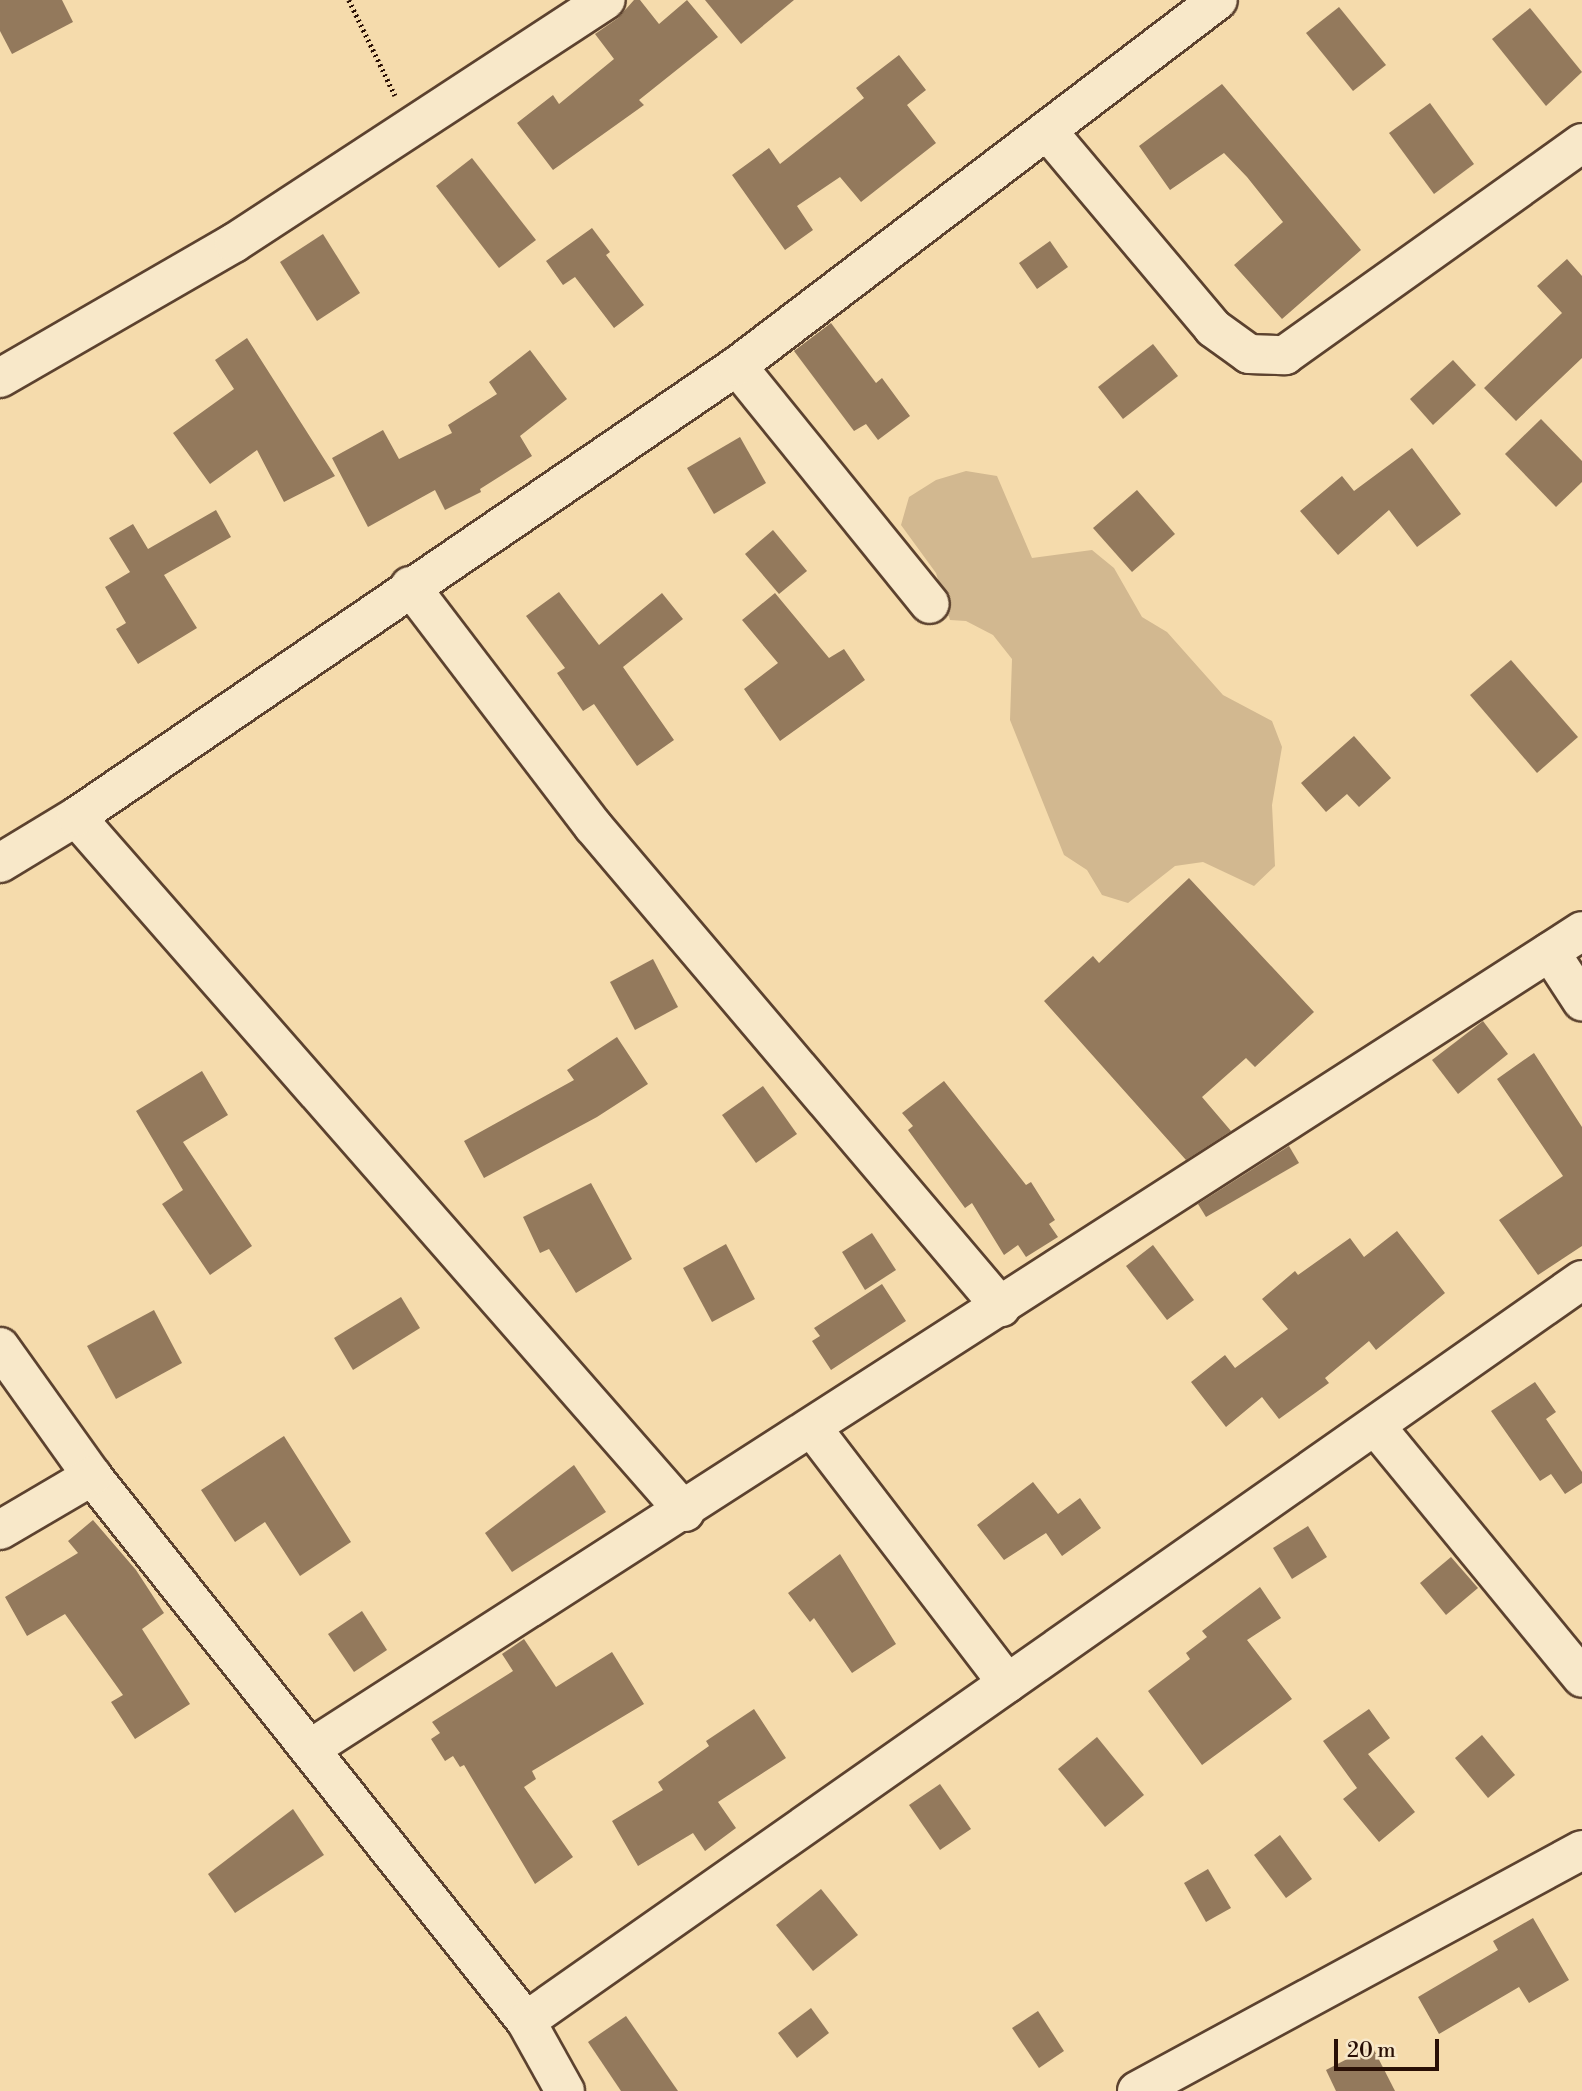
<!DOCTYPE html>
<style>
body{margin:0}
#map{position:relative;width:1582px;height:2091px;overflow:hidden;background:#f5dbac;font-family:"Libre Bodoni",serif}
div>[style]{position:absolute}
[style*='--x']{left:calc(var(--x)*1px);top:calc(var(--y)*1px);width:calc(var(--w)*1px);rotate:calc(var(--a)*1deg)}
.green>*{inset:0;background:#d2b890}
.building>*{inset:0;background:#93795c}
.path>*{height:4.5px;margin-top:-2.25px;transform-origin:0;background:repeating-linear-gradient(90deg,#290f05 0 2px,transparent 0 5.5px)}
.roads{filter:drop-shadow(2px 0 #5c422f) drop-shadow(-2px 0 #5c422f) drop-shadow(0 2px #5c422f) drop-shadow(0 -2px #5c422f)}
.minor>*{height:38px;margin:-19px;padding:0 19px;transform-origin:19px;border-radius:19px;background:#f8e8c9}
span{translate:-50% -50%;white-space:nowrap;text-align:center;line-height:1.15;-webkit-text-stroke:5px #f8e8c9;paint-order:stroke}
.scale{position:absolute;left:1334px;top:2039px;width:105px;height:32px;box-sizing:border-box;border:4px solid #290f05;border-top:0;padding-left:9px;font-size:21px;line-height:24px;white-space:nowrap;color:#290f05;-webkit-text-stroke:5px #f8e8c9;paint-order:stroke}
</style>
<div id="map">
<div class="green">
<div style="clip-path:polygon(966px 471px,997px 476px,1032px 558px,1092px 550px,1114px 568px,1142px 617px,1167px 632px,1223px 695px,1272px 721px,1282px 747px,1272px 805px,1275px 866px,1254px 886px,1203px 862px,1175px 866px,1128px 903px,1102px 895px,1087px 870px,1064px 855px,1010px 720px,1012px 659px,993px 635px,966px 621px,950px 620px,936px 573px,901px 525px,909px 497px,936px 480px)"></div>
</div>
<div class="building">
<div style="clip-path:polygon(0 0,62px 0,73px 22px,12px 54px,0 31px)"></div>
<div style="clip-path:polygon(634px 0,640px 0,659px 24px,687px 0,718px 37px,639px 100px,644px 105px,553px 170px,517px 123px,553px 95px,559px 104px,614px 59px,595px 34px,618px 18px)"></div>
<div style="clip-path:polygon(705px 0,794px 0,741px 44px)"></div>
<div style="clip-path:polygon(1339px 7px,1386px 65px,1353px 91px,1306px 33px)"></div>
<div style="clip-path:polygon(1530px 8px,1582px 72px,1546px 106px,1492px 39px)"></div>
<div style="clip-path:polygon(899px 55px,926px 90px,907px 105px,936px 143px,861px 202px,840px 177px,797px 206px,813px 230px,785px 250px,732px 175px,769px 148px,780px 164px,864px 98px,856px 88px)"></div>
<div style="clip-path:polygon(1222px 84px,1361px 250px,1282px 319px,1234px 265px,1283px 222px,1247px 177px,1224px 153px,1170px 190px,1139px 146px)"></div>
<div style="clip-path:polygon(1430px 103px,1474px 164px,1434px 194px,1389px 133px)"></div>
<div style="clip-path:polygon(472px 158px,536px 240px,499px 268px,436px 186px)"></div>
<div style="clip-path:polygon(592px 228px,610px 252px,606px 255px,644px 305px,614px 328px,575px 277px,563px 285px,546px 261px)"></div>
<div style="clip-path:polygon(323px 234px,360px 293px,317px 321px,280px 262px)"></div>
<div style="clip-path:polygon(1050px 241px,1068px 267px,1037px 289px,1019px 263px)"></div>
<div style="clip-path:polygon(1567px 259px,1582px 276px,1582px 358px,1516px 421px,1484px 388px,1562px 313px,1537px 286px)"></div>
<div style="clip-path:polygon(831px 323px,876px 383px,882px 378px,910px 416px,878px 440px,866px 424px,854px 431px,794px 351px)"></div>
<div style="clip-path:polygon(247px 338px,335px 476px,284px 502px,257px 450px,210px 484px,173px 433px,234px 389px,215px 360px)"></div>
<div style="clip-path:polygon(1153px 344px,1178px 376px,1123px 419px,1098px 387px)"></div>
<div style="clip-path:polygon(530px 350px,567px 399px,520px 436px,532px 456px,480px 489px,481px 492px,445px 510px,435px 490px,368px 527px,332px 458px,383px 430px,399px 459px,452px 433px,448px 425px,497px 394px,489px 382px)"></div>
<div style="clip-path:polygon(1453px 360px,1476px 385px,1433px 425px,1410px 399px)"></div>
<div style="clip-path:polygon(1541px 419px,1582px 461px,1582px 482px,1556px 507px,1505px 454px)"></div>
<div style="clip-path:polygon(740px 437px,766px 483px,714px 514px,687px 468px)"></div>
<div style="clip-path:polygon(1412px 448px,1461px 514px,1417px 547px,1389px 510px,1338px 555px,1300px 511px,1342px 476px,1354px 491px)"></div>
<div style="clip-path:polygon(1137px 490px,1175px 534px,1132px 572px,1093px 528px)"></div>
<div style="clip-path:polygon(216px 510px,231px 537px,164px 575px,197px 628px,138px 664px,116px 629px,126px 623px,105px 587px,130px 572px,109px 538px,133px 524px,148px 549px)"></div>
<div style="clip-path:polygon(773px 530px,807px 571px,779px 594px,745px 554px)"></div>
<div style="clip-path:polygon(559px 592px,599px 645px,662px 593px,683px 619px,623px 667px,674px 740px,637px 766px,594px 704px,583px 711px,557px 673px,565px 668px,526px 616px)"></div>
<div style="clip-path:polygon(775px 593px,829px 658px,844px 649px,865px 680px,780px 741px,744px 689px,778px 663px,742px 620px)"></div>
<div style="clip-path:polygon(1511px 660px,1578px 737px,1537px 773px,1470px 695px)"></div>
<div style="clip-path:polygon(1354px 736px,1391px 778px,1359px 807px,1347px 794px,1326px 812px,1301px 783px)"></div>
<div style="clip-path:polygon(1189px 878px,1314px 1012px,1255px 1067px,1246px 1058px,1202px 1097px,1231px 1131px,1186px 1160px,1044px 1001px,1093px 956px,1099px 963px)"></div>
<div style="clip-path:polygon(653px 959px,678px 1007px,635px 1030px,610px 982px)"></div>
<div style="clip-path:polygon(1483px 1021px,1508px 1054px,1458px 1094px,1432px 1060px)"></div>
<div style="clip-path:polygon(617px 1037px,648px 1084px,597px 1117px,484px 1178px,464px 1141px,574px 1080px,567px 1070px)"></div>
<div style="clip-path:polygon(1534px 1053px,1582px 1127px,1582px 1246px,1538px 1275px,1499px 1220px,1563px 1176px,1497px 1079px)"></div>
<div style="clip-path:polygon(202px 1071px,228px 1115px,183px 1142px,252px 1246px,210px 1275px,162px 1204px,183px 1190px,136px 1111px)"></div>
<div style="clip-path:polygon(944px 1081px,1026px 1185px,1031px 1182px,1055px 1220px,1049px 1224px,1058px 1237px,1026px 1257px,1018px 1245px,1004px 1255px,972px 1203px,965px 1208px,908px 1130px,913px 1126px,902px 1113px)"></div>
<div style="clip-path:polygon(763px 1086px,797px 1134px,756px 1163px,722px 1115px)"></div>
<div style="clip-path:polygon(1289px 1146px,1299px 1163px,1206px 1217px,1198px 1204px)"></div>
<div style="clip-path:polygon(591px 1183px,632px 1259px,576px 1293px,549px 1249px,540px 1253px,523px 1217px)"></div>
<div style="clip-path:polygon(1397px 1231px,1445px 1293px,1376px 1350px,1369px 1341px,1325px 1378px,1329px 1383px,1279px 1419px,1262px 1397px,1226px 1427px,1191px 1382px,1225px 1355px,1235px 1368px,1288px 1329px,1262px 1299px,1295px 1271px,1298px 1275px,1350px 1238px,1364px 1257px)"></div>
<div style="clip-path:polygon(872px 1233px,896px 1270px,865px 1290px,842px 1252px)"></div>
<div style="clip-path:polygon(726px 1244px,755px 1299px,712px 1322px,683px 1268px)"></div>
<div style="clip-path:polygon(1153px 1245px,1194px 1300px,1167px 1320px,1126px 1266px)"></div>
<div style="clip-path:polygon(882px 1284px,906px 1321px,831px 1370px,812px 1341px,820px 1336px,814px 1328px)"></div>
<div style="clip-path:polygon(401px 1297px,420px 1328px,353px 1370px,334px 1338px)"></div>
<div style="clip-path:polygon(154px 1310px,182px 1363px,116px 1399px,87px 1346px)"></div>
<div style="clip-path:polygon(1535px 1382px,1556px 1412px,1546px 1419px,1582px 1472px,1582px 1483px,1565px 1494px,1551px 1474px,1540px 1481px,1491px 1411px)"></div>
<div style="clip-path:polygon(284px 1436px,351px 1542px,300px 1576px,265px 1522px,235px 1542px,201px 1490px)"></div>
<div style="clip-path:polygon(574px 1465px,606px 1512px,512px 1572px,485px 1533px)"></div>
<div style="clip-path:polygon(1033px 1482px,1058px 1514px,1080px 1498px,1101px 1528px,1062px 1556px,1046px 1533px,1004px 1560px,977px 1525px)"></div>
<div style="clip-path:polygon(93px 1520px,136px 1570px,164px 1613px,142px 1629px,190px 1704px,135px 1739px,111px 1702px,123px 1695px,65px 1614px,27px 1636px,5px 1597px,78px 1553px,68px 1541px)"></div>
<div style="clip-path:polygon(1308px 1526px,1327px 1557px,1292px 1579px,1273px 1548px)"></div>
<div style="clip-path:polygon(840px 1554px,896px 1644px,852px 1673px,814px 1618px,810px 1622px,788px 1593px)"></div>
<div style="clip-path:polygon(1451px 1557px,1478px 1588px,1446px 1615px,1420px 1583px)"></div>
<div style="clip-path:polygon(1260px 1587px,1281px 1618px,1247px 1640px,1292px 1699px,1202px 1765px,1148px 1691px,1190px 1659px,1186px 1653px,1207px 1637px,1202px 1631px)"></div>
<div style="clip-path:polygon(362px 1611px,387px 1650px,354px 1672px,328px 1634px)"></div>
<div style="clip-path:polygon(524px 1639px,556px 1687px,612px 1652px,644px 1704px,532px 1771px,536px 1779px,524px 1787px,573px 1857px,535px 1884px,464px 1765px,460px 1767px,453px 1756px,445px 1761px,431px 1739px,440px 1733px,432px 1722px,513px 1671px,502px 1654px)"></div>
<div style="clip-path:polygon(754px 1709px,786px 1758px,718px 1802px,736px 1828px,705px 1851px,693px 1833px,638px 1866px,612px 1821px,663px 1790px,658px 1782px,709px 1746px,706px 1741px)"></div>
<div style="clip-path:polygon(1369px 1709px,1390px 1738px,1368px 1754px,1415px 1812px,1379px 1842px,1343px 1799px,1357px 1788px,1323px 1741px)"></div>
<div style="clip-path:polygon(1482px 1735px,1515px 1775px,1488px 1798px,1455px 1758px)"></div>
<div style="clip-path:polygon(1097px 1737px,1144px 1795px,1105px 1827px,1058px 1769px)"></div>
<div style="clip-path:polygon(940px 1784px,971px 1829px,940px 1850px,909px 1805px)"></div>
<div style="clip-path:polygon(293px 1809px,324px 1855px,235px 1913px,208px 1874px)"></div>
<div style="clip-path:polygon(1280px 1835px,1312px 1879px,1286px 1898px,1254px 1855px)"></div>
<div style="clip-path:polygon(1208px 1869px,1231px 1908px,1206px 1922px,1184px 1883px)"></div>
<div style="clip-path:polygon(821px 1889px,858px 1935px,813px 1971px,776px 1925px)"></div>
<div style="clip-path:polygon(1533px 1918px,1569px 1980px,1529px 2003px,1519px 1987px,1439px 2034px,1418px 1997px,1498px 1950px,1493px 1941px)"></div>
<div style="clip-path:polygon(811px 2008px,829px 2033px,797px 2058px,778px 2033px)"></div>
<div style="clip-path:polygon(1038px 2011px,1064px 2051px,1039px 2068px,1012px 2028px)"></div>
<div style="clip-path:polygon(626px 2016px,678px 2091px,621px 2091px,588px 2042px)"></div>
<div style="clip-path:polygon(1372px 2046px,1395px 2091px,1336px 2091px,1326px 2070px)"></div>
</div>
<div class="path">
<div style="--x:349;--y:0;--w:106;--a:64.2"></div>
</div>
<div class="roads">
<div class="minor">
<div style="--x:1049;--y:133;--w:255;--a:49.9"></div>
<div style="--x:1213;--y:328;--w:44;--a:35.8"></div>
<div style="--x:1249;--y:354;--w:36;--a:2"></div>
<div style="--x:1285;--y:355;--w:365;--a:-35.5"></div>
<div style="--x:737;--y:366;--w:306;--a:51"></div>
<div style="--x:0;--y:378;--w:270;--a:-30"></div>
<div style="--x:234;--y:243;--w:444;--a:-33.2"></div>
<div style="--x:410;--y:586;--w:302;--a:52.7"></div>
<div style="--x:593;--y:826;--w:631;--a:49.69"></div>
<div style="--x:76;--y:817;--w:924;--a:48.77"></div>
<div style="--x:0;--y:863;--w:89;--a:-31.2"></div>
<div style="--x:76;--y:817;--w:800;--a:-34.31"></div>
<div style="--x:737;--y:366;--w:604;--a:-37.27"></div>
<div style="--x:1550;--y:952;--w:59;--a:56.9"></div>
<div style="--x:0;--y:1347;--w:158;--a:54.5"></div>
<div style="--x:92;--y:1476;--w:697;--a:51.47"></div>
<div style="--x:526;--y:2021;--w:80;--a:60.9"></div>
<div style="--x:1377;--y:1428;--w:323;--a:50.6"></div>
<div style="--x:813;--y:1429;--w:320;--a:52.6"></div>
<div style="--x:0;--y:1530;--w:107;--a:-30.4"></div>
<div style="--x:310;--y:1749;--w:1512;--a:-32.74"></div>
<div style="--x:526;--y:2021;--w:1290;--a:-35.06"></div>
<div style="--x:1137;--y:2091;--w:506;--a:-28.44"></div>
</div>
</div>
<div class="scale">20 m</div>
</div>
